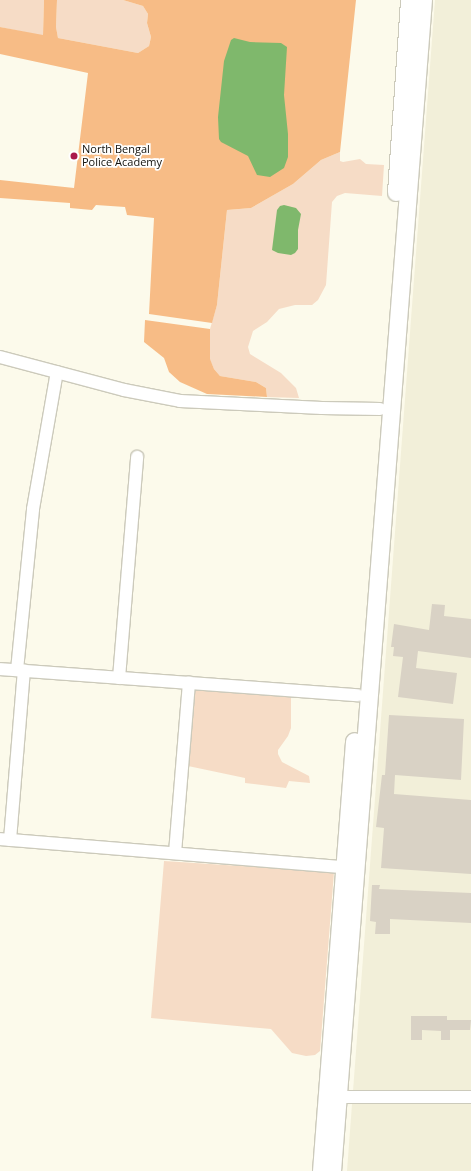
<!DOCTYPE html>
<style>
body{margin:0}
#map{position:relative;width:471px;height:1171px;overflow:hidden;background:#fcfaeb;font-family:"Open Sans",sans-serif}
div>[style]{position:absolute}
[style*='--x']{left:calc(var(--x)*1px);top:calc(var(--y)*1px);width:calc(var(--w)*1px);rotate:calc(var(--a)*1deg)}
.built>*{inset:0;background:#f2efd9}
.green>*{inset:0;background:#f6dcc6}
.forest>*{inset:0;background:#f7bc86}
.water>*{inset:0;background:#7fb86c}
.building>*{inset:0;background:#d9d2c5}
.roads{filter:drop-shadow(1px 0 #cccabb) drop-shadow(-1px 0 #cccabb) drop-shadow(0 1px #cccabb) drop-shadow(0 -1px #cccabb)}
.street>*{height:12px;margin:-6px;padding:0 6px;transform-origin:6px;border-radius:6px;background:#fff}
.secondary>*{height:17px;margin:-8.5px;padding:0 8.5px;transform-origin:8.5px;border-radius:8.5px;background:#fff}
.dots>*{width:11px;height:11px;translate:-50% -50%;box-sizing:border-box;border:2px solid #fff;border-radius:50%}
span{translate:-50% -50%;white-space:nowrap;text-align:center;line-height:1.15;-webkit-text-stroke:3.5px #fff;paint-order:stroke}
.poi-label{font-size:11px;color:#11100b}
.left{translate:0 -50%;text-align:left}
</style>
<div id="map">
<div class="built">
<div style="clip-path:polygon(435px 0,471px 0,471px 1171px,347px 1171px)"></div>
</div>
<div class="green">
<div style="clip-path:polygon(0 0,44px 0,43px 36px,0 27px)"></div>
<div style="clip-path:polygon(57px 0,123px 0,143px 6px,148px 14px,147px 23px,151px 37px,149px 46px,138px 53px,58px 38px,56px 27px)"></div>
<div style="clip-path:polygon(340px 152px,340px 161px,343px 162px,360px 159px,366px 164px,384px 165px,382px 196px,345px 193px,337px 196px,332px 202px,326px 285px,318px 300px,312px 305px,295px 305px,279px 309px,267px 322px,253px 331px,248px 347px,250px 354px,281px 373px,296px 388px,299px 398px,267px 397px,266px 388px,256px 382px,220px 376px,214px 369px,210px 360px,210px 329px,217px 305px,227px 210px,251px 208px,293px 184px,321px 160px)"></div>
<div style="clip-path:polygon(195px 688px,291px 695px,291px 728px,288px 736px,278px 750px,278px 754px,282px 762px,309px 776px,310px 783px,289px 781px,286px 788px,245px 783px,245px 778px,188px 766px)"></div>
<div style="clip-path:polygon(164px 861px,334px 872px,320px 1051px,315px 1055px,306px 1056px,292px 1053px,271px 1029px,151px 1018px)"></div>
</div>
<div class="forest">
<div style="clip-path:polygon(44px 0,57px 0,56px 27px,58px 38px,138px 53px,149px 46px,151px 37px,147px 23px,148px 14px,143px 6px,123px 0,356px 0,340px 152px,321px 160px,293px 184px,251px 208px,227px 210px,217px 305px,212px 323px,149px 314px,154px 218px,127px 215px,125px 207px,96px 205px,92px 210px,70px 208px,70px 203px,0 198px,0 180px,74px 188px,88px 73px,0 54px,0 27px,43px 35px)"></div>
<div style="clip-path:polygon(145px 320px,210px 329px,210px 359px,214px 369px,220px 376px,256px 382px,266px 388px,267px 397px,207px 394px,180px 382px,169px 372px,164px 358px,144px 342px)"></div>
</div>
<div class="water">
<div style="clip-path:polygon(234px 38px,250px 42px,281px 43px,287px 47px,284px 95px,288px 134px,288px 157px,284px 168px,270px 177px,257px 175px,248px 156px,221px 142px,219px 139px,218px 117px,224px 61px,231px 40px)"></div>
<div style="clip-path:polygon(284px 205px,296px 208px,301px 214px,298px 230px,298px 249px,295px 253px,291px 255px,278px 253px,272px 250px,277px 210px,280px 206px)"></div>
</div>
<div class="building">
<div style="clip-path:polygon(432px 604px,445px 605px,444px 616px,471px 619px,471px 658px,418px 651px,416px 668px,457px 673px,453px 704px,398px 697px,403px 657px,393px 656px,394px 647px,391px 647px,394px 624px,429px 630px)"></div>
<div style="clip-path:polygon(389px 715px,464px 719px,461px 780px,395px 775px,394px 794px,471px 800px,471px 874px,381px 868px,384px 828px,376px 827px,382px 775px,385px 775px)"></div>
<div style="clip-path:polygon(372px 885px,380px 885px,379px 889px,471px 893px,471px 923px,390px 919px,390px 934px,375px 934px,376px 922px,370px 921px)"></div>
<div style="clip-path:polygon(411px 1016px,447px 1016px,447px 1020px,471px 1020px,470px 1030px,450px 1030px,450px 1040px,441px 1040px,441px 1031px,422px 1030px,422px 1040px,411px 1040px)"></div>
</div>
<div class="roads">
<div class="street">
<div style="--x:0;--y:357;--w:128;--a:14.9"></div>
<div style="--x:124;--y:390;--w:57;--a:11.1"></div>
<div style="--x:180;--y:401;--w:142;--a:2.8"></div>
<div style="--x:322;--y:408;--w:58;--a:1"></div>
<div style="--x:0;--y:669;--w:359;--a:4.2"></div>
<div style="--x:17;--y:670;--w:162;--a:-84.3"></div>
<div style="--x:33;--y:509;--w:139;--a:-80.1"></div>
<div style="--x:119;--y:678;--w:222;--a:-85.3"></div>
<div style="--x:0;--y:839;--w:345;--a:4.7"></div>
<div style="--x:10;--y:840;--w:170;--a:-85.3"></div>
<div style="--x:175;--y:853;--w:171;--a:-85.3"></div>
<div style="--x:339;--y:1097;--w:132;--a:0"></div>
</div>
<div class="secondary">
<div style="--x:396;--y:192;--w:192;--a:-86.1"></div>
<div style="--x:321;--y:1171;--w:431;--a:-85.6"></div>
<div style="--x:332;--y:1171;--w:1175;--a:-85.56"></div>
</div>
</div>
<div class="dots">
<div style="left:74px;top:156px;background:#aa174c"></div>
</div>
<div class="poi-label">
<span class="left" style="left:82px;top:156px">North Bengal<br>Police Academy</span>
</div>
</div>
